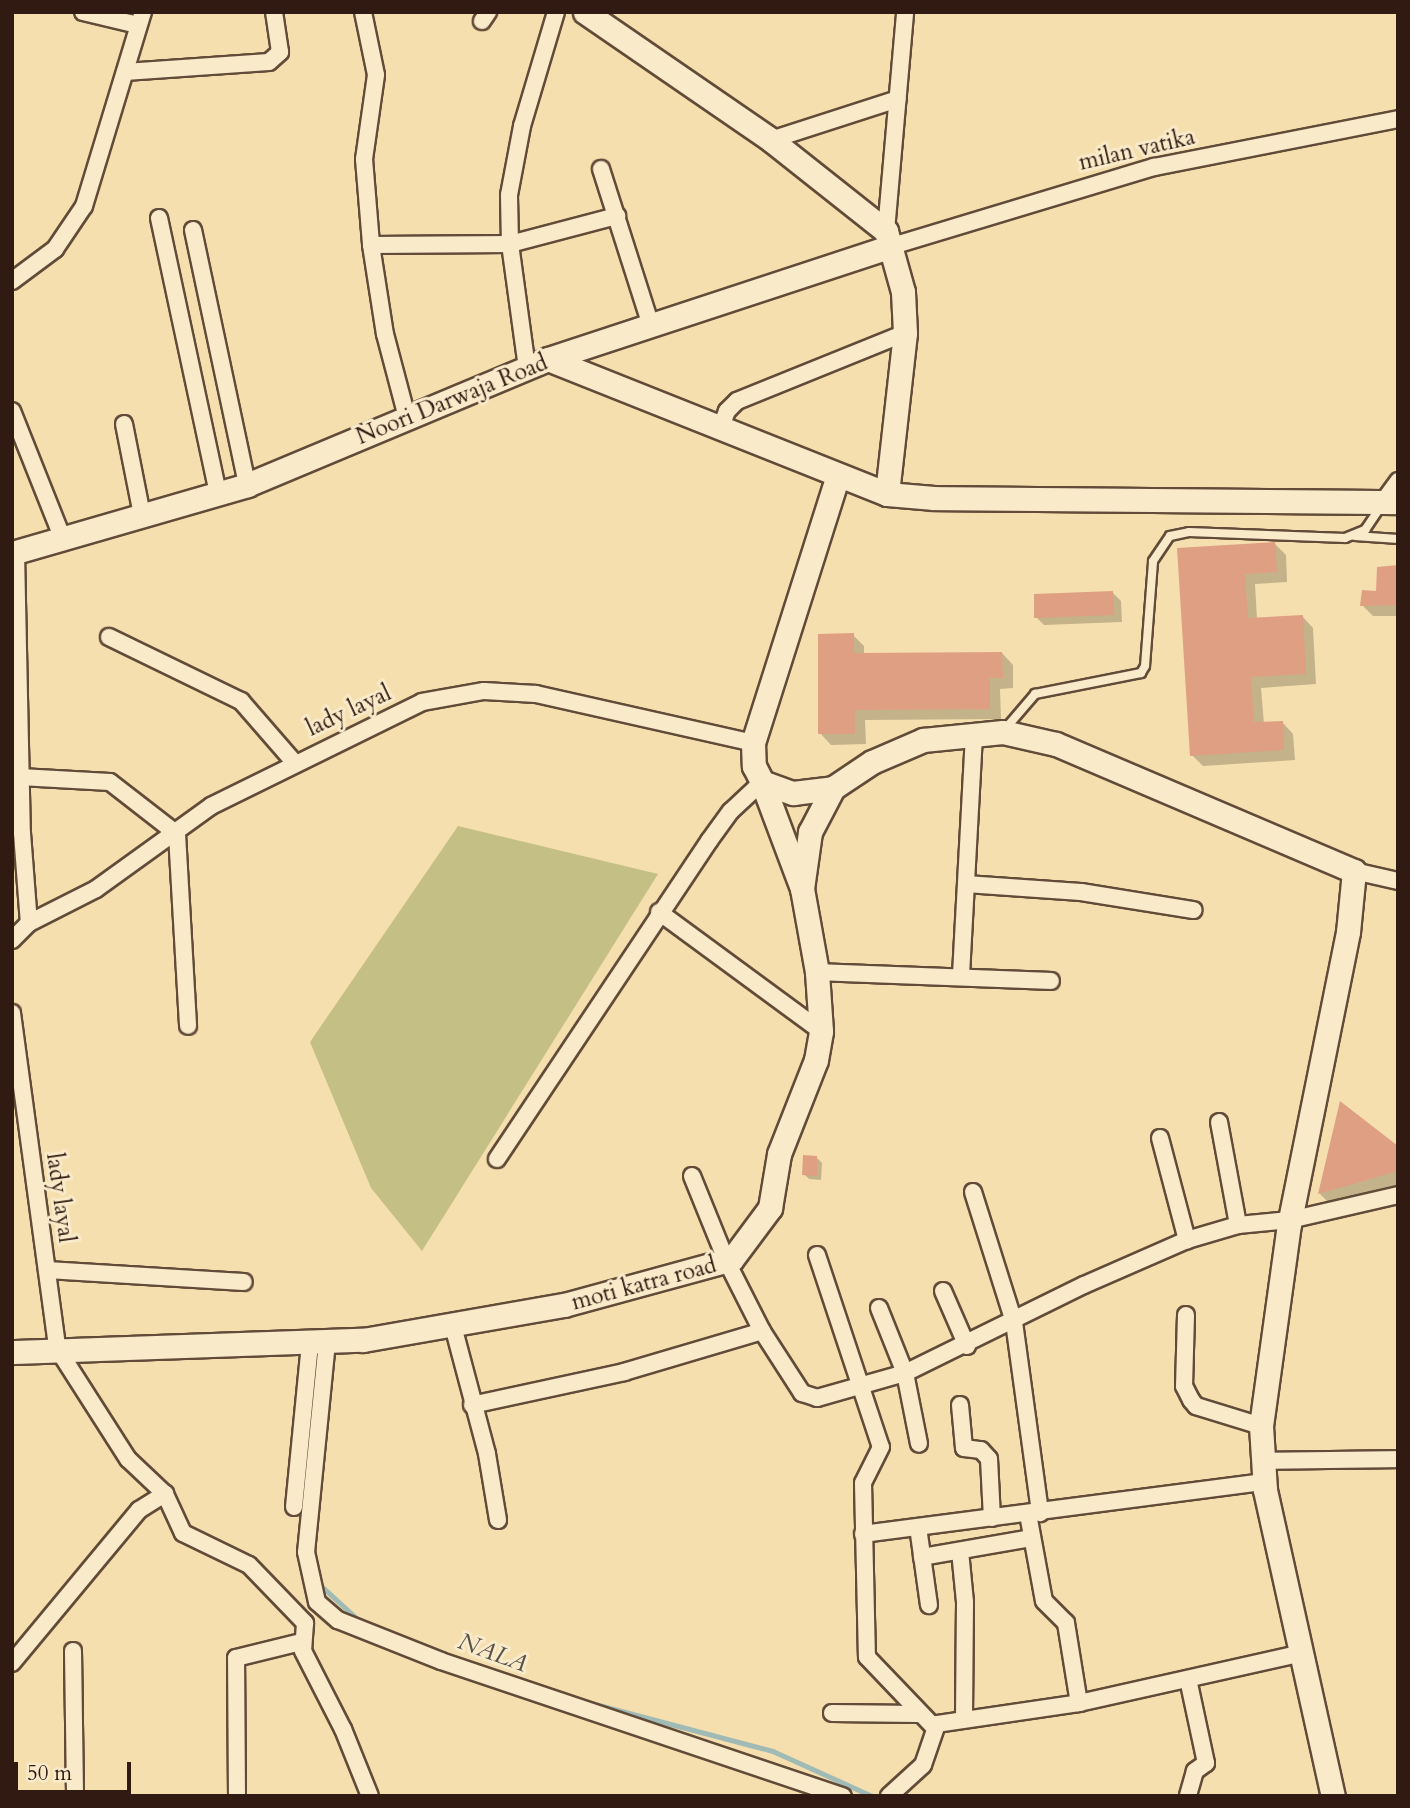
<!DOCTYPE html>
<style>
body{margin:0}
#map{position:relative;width:1410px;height:1808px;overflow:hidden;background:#f6dfae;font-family:Cardo,serif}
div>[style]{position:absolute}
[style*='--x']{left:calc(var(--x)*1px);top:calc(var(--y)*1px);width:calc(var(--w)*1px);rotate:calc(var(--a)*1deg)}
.green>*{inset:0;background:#c4c085}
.shadow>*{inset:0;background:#0003}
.stream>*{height:4.5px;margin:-2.25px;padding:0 2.25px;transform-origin:2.25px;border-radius:2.25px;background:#a0bab5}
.building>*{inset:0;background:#df9f83}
.roads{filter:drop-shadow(2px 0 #624b38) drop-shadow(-2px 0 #624b38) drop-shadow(0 2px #624b38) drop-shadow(0 -2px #624b38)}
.lane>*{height:8px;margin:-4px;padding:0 4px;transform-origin:4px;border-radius:4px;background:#f9eaca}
.street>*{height:16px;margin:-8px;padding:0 8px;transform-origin:8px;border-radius:8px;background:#f9eaca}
.secondary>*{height:23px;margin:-11.5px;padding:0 11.5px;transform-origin:11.5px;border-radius:11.5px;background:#f9eaca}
span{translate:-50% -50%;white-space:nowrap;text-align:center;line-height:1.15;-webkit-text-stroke:6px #f9eaca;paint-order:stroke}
.street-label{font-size:23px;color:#301a11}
.water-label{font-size:24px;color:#57524a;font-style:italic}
.frame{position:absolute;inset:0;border:14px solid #301a11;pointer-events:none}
.scale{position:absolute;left:14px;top:1762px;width:117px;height:32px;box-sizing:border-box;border:4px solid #301a11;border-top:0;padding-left:9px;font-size:21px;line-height:24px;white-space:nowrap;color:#301a11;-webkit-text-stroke:5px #f9eaca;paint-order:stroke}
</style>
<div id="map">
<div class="green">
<div style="clip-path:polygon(458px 826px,658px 874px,422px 1251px,371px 1188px,310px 1042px)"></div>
</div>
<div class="shadow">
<div style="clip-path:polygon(1275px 544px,1286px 555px,1287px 582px,1255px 584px,1257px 619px,1302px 616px,1313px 628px,1316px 684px,1261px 688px,1264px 724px,1282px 722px,1293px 734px,1295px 760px,1203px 766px,1192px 755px,1179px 549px)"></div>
<div style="clip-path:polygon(1398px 567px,1398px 616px,1373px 616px,1362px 605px)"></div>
<div style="clip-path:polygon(1113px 593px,1121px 601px,1122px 622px,1044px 625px,1036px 617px)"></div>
<div style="clip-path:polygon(853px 635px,864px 646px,864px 654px,1002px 653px,1013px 665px,1013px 688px,1000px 689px,1001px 719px,865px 720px,866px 744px,831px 745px,820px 733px)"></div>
<div style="clip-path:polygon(1341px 1104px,1398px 1149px,1398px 1185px,1331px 1205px,1320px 1194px)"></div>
<div style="clip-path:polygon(817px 1158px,822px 1163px,821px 1180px,809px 1179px,804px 1174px)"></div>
</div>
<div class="stream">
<div style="--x:318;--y:1583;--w:58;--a:42.2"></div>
<div style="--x:580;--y:1700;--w:200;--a:14.8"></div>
<div style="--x:773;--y:1751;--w:109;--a:24.4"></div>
</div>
<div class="building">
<div style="clip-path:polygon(1275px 542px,1277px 572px,1245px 574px,1248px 618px,1303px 615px,1306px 674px,1251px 677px,1254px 722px,1283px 721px,1284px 750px,1190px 756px,1177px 548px)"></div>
<div style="clip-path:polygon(1398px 565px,1398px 605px,1360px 606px,1362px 590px,1376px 591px,1377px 567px)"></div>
<div style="clip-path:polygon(1113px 591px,1114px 615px,1034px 618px,1034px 594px)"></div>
<div style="clip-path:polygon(854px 633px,854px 653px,1002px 652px,1003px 678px,990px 678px,990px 709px,855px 710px,855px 734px,818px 734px,818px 634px)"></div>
<div style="clip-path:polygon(1340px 1101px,1398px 1146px,1398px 1171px,1318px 1194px)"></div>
<div style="clip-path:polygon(803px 1155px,817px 1156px,817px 1176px,802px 1175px)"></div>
</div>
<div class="roads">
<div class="lane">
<div style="--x:1355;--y:536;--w:43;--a:4"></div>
<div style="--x:1006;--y:728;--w:45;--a:-49.5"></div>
<div style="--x:1035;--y:694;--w:108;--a:-11.2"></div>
<div style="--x:1141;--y:673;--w:8;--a:-60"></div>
<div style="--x:1145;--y:666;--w:105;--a:-85.6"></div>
<div style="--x:1153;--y:561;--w:30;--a:-56"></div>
<div style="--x:1170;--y:536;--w:19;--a:-12"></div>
<div style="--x:1189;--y:532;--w:156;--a:2.2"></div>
<div style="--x:1345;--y:538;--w:22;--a:-22"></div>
<div style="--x:1365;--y:530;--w:30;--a:-56"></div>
</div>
<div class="street">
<div style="--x:83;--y:12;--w:57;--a:13.3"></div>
<div style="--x:363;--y:12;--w:64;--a:78.3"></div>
<div style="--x:376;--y:75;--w:85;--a:98.1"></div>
<div style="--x:364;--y:159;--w:86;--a:85.3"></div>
<div style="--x:371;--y:245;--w:90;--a:81.1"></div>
<div style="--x:385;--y:334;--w:86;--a:75.2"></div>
<div style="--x:482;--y:21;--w:11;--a:-56"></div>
<div style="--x:125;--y:72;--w:144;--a:-4"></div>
<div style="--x:269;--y:62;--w:15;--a:-42"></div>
<div style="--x:280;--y:52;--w:40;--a:-98.5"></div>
<div style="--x:771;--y:140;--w:133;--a:-17.9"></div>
<div style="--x:601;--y:169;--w:165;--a:72.3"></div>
<div style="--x:159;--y:218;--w:282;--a:77.9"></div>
<div style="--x:193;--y:230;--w:261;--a:78"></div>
<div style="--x:886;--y:231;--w:220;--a:-85"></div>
<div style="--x:371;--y:245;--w:139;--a:-0.4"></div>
<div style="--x:510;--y:244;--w:111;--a:-14.7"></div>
<div style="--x:892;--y:246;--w:274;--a:-16.8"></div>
<div style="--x:1154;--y:167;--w:249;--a:-11.1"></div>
<div style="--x:12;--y:281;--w:54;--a:-36.7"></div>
<div style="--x:55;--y:249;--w:52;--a:-56"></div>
<div style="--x:84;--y:206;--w:203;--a:-73.1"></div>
<div style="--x:527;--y:368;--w:125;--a:-97.8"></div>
<div style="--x:510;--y:244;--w:49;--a:-91.2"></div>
<div style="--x:509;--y:195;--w:70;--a:-79.3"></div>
<div style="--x:522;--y:126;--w:119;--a:-73.4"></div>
<div style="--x:12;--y:411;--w:138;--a:68.3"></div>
<div style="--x:124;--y:424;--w:93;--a:78.8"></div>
<div style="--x:720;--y:430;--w:20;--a:-70"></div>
<div style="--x:727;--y:411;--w:14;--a:-45"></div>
<div style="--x:737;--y:401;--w:181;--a:-22"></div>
<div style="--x:1383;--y:502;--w:26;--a:-54"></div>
<div style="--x:16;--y:553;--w:280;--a:88.8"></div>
<div style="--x:22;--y:833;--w:90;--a:85.6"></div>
<div style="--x:109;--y:637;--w:147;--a:25.9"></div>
<div style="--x:241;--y:701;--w:81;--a:49"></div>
<div style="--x:20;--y:777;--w:90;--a:3.2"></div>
<div style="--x:110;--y:782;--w:85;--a:37.8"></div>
<div style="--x:177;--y:834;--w:192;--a:86.7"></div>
<div style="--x:1354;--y:871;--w:45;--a:12.8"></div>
<div style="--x:966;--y:884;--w:115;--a:4"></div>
<div style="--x:1081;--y:892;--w:114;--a:9.1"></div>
<div style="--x:659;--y:912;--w:201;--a:36.3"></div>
<div style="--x:12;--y:940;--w:24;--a:-45"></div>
<div style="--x:29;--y:923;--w:75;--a:-26.9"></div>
<div style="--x:96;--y:889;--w:142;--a:-35.8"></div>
<div style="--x:211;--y:806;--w:235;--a:-26.2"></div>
<div style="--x:422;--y:702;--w:63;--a:-10.1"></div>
<div style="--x:484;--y:691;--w:52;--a:3.3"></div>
<div style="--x:536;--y:694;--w:222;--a:12.7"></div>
<div style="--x:817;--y:972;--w:234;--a:2.2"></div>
<div style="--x:961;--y:975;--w:243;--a:-86.9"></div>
<div style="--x:12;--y:1013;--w:338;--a:82.3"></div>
<div style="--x:57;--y:1348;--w:132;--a:57.4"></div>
<div style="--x:128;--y:1459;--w:51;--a:43.4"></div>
<div style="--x:165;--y:1494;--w:43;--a:65.2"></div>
<div style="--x:183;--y:1533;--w:73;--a:25.9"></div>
<div style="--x:249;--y:1565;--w:81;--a:46"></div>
<div style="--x:305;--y:1623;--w:28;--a:94"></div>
<div style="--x:303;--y:1651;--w:88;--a:62.9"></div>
<div style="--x:343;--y:1729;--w:72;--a:68.1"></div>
<div style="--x:1219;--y:1122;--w:105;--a:79.5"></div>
<div style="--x:1160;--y:1138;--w:106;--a:75.2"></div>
<div style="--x:497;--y:1159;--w:382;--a:-56.3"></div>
<div style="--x:709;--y:841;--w:37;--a:-54"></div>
<div style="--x:731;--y:811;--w:42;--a:-43.1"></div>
<div style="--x:692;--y:1176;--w:93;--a:67.9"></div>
<div style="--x:727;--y:1262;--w:77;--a:63.1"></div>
<div style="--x:762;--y:1331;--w:74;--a:57.2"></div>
<div style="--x:802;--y:1393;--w:16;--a:18"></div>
<div style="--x:817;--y:1398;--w:91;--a:-15.9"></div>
<div style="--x:905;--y:1373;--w:199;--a:-26.2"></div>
<div style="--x:1084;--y:1285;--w:112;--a:-23.6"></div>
<div style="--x:1187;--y:1240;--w:53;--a:-16.4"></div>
<div style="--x:1238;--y:1225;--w:52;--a:-5.5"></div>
<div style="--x:1290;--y:1220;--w:111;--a:-13"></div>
<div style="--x:973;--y:1192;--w:136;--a:72.5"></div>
<div style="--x:1014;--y:1322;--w:193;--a:82.2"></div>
<div style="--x:817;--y:1255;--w:202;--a:71.6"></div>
<div style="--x:881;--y:1447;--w:40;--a:116.6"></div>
<div style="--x:863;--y:1483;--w:174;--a:88.7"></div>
<div style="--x:867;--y:1657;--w:97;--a:46.3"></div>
<div style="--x:47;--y:1270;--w:197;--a:3.5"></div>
<div style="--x:943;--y:1291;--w:60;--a:66.4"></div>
<div style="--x:879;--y:1308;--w:70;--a:68.2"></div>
<div style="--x:905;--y:1373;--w:72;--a:78.8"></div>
<div style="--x:1186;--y:1315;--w:71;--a:91.6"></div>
<div style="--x:1184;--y:1386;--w:16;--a:63"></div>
<div style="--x:1191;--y:1400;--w:8;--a:50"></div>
<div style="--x:1196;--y:1406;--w:68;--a:17.1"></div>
<div style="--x:453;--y:1326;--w:132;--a:75.1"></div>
<div style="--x:487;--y:1454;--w:67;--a:80.5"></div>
<div style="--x:327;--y:1342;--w:211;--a:95.7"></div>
<div style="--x:306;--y:1552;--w:51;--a:77.6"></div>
<div style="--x:317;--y:1602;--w:28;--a:41"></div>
<div style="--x:338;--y:1620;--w:111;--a:21.7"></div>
<div style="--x:441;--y:1661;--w:424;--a:18.6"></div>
<div style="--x:472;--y:1405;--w:156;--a:-12.2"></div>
<div style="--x:624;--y:1372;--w:144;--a:-16.5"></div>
<div style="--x:960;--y:1405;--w:43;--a:84.7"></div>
<div style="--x:964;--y:1448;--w:17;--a:7"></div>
<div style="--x:981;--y:1450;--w:12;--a:48"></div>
<div style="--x:989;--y:1459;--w:59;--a:87.1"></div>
<div style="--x:1261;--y:1461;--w:137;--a:-0.8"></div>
<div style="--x:294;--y:1507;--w:165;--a:-84.4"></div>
<div style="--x:1028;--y:1514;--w:88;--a:79.6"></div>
<div style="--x:1044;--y:1601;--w:31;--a:45"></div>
<div style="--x:1066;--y:1623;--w:81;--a:80.8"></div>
<div style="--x:918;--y:1527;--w:79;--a:82"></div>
<div style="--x:863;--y:1534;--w:404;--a:-7.4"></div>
<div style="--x:960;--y:1551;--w:51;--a:84.4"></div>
<div style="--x:965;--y:1602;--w:116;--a:90.5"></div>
<div style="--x:922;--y:1557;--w:111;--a:-9.9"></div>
<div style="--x:73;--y:1651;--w:145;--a:89.2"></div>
<div style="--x:12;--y:1663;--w:199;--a:-50.3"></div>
<div style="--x:139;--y:1510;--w:31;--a:-32"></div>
<div style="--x:1188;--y:1679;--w:86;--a:77.9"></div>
<div style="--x:1206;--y:1763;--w:14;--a:144"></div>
<div style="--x:1195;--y:1771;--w:26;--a:106"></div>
<div style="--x:832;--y:1713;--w:87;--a:0.7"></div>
<div style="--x:237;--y:1796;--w:138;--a:-90.4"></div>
<div style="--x:236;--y:1658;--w:67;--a:-13.8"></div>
<div style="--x:889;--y:1796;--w:46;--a:-42.4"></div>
<div style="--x:923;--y:1765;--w:43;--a:-71.1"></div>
<div style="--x:937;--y:1724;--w:144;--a:-8.4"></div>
<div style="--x:1079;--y:1703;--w:225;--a:-12.6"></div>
</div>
<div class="secondary">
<div style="--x:585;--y:12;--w:226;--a:34.5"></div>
<div style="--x:771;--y:140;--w:147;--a:38.4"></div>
<div style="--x:886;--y:231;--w:63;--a:74.4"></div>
<div style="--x:903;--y:292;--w:41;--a:87.2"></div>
<div style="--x:905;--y:333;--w:162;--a:96.4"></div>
<div style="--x:548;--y:359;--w:365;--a:21.7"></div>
<div style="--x:887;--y:494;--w:47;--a:4.9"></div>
<div style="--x:934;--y:498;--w:464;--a:0.5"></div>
<div style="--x:838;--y:475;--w:281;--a:107.6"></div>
<div style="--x:753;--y:743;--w:23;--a:88"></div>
<div style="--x:754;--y:766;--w:18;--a:63"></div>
<div style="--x:762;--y:782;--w:33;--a:20"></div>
<div style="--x:793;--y:793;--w:40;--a:-7.1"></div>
<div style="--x:833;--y:788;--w:47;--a:-33.7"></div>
<div style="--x:872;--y:762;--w:56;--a:-23.3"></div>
<div style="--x:923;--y:740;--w:80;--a:-5.7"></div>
<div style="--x:1003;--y:732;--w:54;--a:12.8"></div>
<div style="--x:1056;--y:744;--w:324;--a:23.1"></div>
<div style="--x:1354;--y:871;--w:61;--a:95.6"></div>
<div style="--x:1348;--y:932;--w:298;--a:101.4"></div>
<div style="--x:1289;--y:1224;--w:204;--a:97.9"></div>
<div style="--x:1261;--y:1426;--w:64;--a:86.4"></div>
<div style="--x:1265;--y:1490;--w:313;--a:77.5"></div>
<div style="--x:12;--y:553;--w:245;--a:-16.1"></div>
<div style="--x:247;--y:485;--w:326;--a:-22.7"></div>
<div style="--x:548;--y:359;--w:362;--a:-18.2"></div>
<div style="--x:762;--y:782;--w:111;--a:69.4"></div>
<div style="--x:12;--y:1352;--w:351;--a:-2"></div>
<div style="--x:363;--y:1340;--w:204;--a:-9.9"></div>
<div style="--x:564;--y:1305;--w:174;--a:-15.3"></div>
<div style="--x:732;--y:1259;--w:64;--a:-53.3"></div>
<div style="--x:770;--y:1208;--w:55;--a:-80.5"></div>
<div style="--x:779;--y:1154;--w:101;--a:-68.5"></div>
<div style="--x:816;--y:1060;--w:29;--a:-80"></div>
<div style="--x:821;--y:1031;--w:59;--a:-93.9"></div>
<div style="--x:817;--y:972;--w:84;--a:-100.2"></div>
<div style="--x:802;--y:889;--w:58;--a:-82"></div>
<div style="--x:810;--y:832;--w:50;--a:-62.4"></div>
</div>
</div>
<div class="street-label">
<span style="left:1137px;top:150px;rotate:-13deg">milan vatika</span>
<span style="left:452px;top:400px;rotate:-22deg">Noori Darwaja Road</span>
<span style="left:349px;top:711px;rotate:-25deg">lady layal</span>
<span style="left:60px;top:1198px;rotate:82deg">lady layal</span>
<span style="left:644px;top:1284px;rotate:-15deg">moti katra road</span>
</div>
<div class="water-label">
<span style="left:493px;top:1653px;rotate:20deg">NALA</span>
</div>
<div class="frame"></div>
<div class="scale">50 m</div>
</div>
